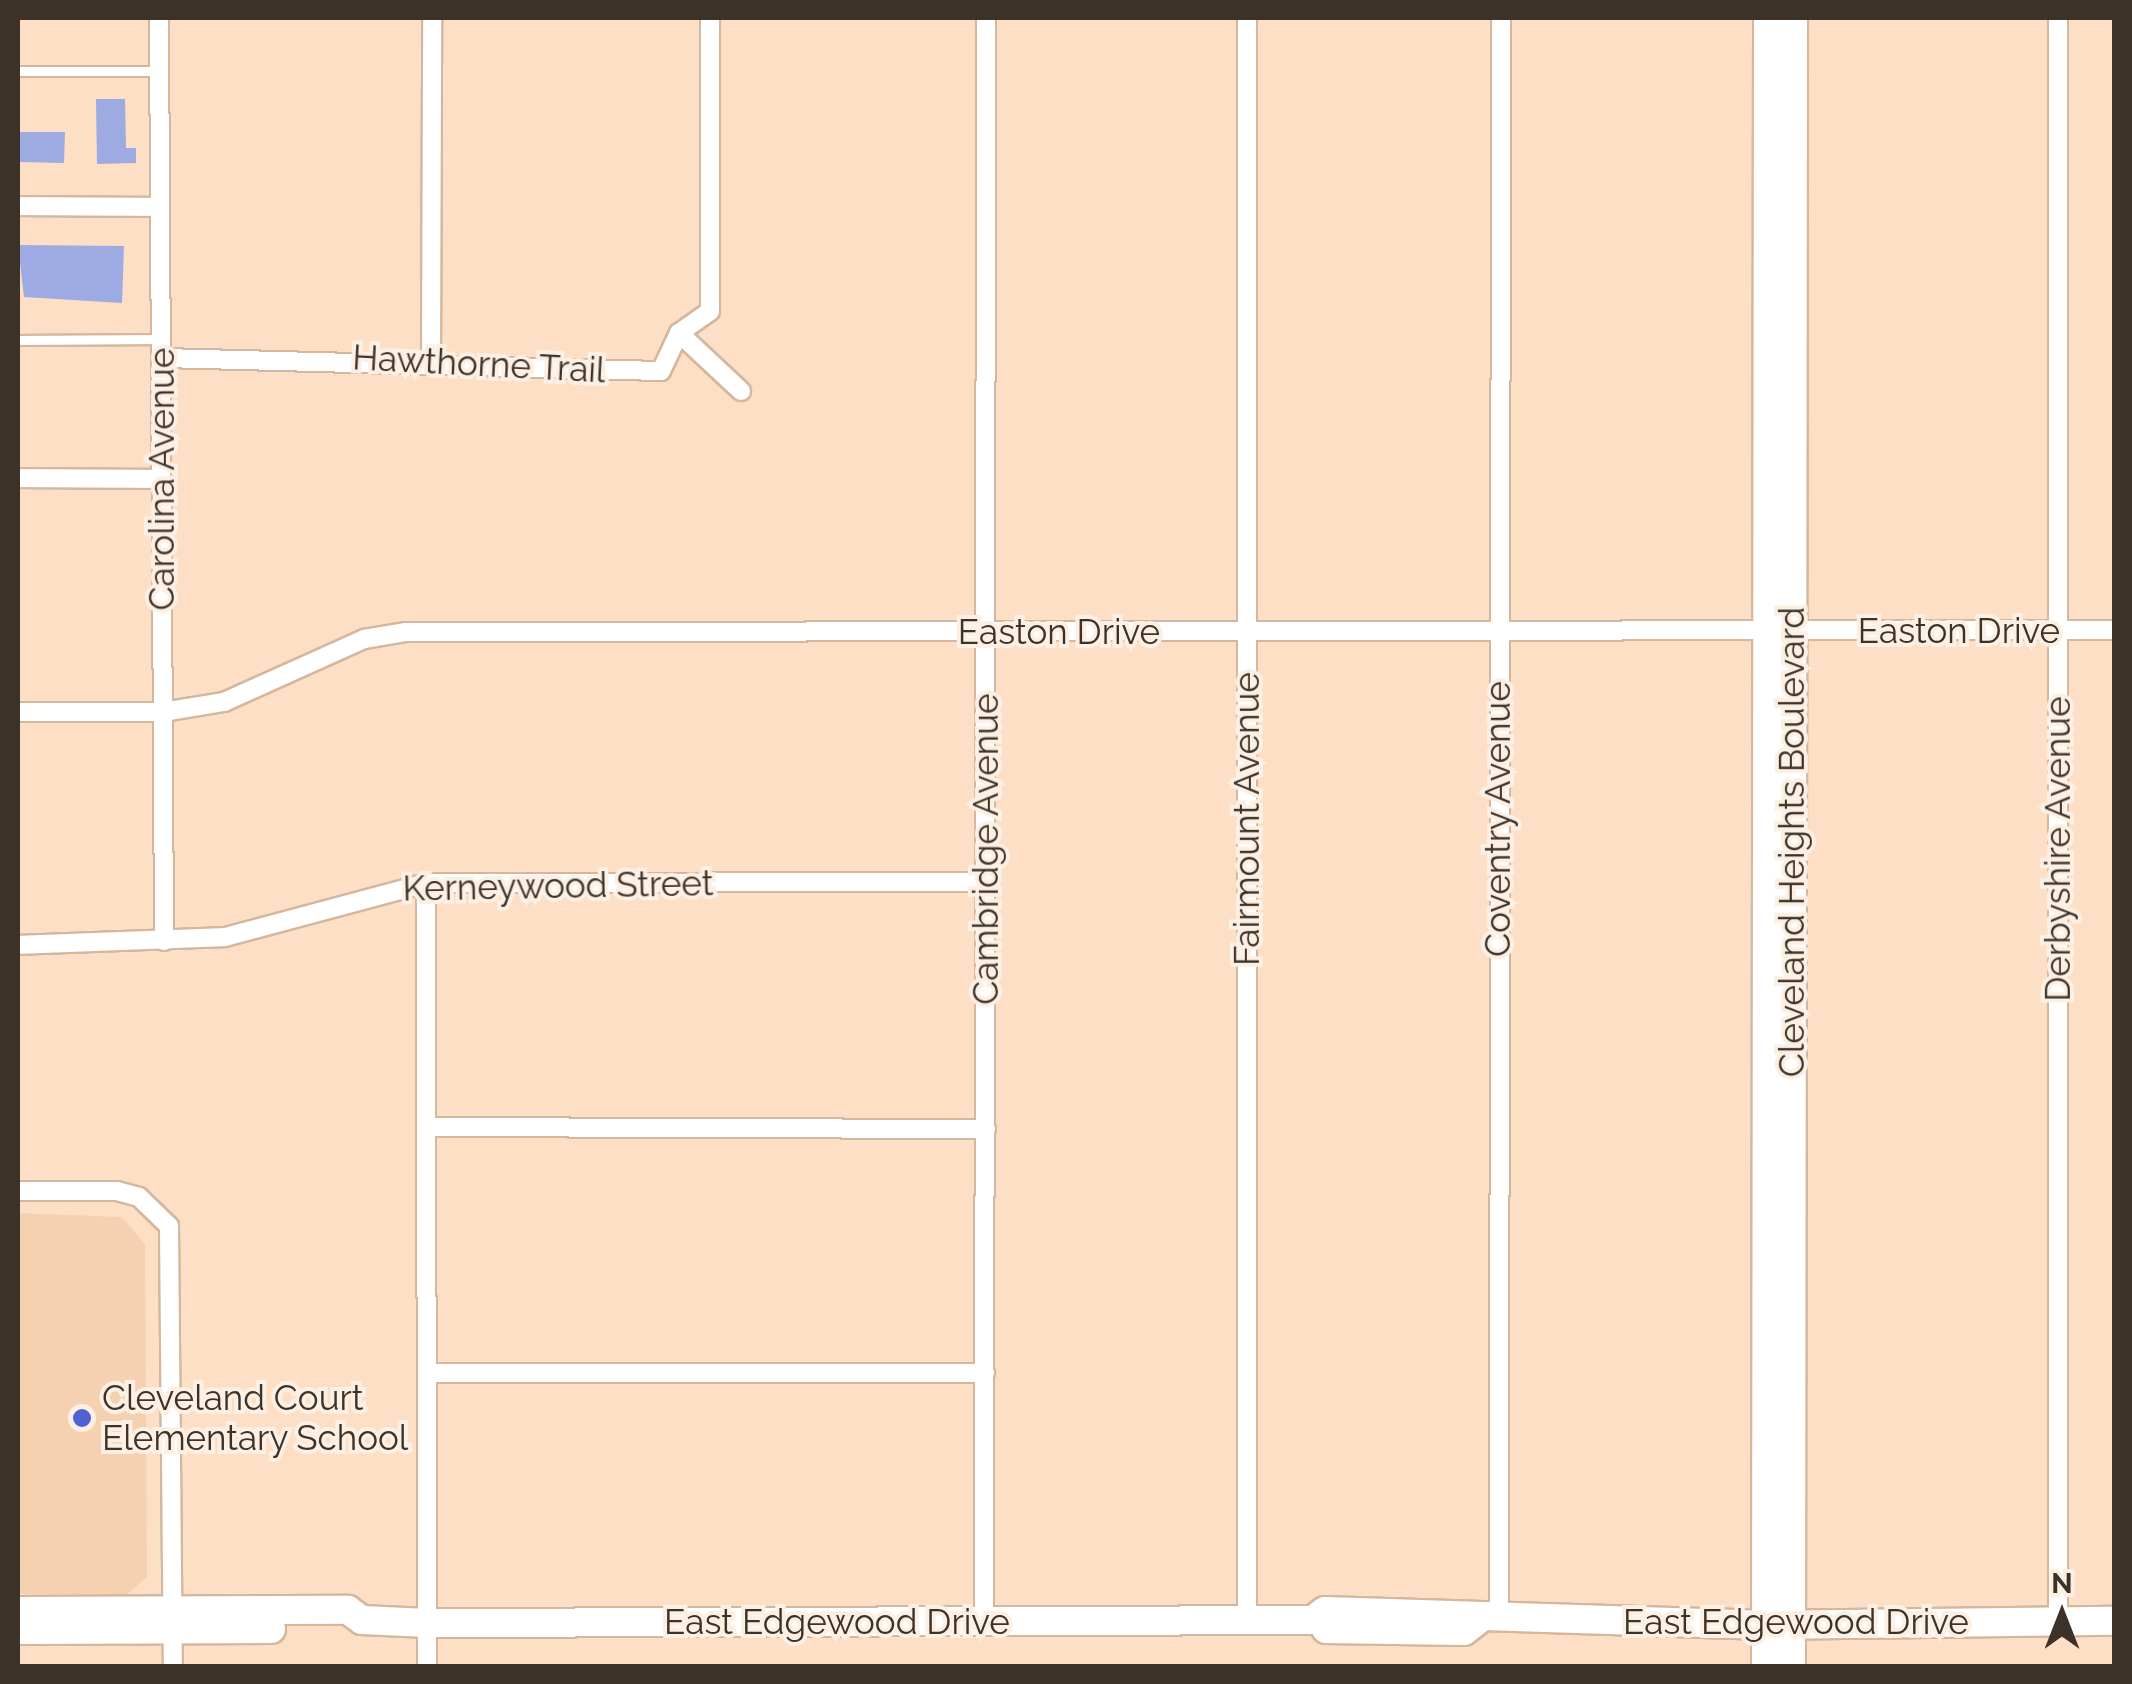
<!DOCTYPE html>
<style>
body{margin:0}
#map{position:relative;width:2132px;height:1684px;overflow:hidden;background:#fddfc5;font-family:Raleway,sans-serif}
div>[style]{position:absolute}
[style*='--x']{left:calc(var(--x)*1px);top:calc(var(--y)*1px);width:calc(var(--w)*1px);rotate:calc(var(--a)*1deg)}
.built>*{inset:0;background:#f5d1b2}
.building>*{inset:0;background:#9dabe2}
.roads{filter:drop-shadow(2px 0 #d4b79e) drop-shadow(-2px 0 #d4b79e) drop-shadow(0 2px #d4b79e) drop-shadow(0 -2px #d4b79e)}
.lane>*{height:9px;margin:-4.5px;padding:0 4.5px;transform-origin:4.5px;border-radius:4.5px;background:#fff}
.street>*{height:18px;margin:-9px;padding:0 9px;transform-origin:9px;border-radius:9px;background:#fff}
.secondary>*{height:28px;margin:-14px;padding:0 14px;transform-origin:14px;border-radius:14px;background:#fff}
.dots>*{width:28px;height:28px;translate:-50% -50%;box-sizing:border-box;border:5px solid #fcf0e5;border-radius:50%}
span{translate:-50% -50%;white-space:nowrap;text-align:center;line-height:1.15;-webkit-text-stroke:8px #fcf0e5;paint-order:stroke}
.street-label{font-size:35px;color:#3d3228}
.poi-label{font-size:35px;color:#3d3228}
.left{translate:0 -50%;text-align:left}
.frame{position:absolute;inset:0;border:20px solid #3d3228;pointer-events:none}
.north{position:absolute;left:2012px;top:1564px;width:100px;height:100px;-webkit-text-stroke:8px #fcf0e5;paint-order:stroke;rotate:0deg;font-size:28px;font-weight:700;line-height:40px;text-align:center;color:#3d3228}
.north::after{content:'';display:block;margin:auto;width:35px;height:45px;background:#3d3228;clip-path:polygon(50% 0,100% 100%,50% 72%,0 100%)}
</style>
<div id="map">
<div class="built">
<div style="clip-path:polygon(18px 1213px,122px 1217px,145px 1244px,147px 1577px,126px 1595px,18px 1594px)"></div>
</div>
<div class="building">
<div style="clip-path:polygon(96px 99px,125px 99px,126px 148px,136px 148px,136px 163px,97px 164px)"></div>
<div style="clip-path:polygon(18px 132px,65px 132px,64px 163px,18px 162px)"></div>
<div style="clip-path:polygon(18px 245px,124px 246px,122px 303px,24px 297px)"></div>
</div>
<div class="roads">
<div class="lane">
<div style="--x:18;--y:71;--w:141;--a:0"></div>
<div style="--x:18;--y:340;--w:141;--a:-0.4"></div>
</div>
<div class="street">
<div style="--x:159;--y:18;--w:923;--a:89.69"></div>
<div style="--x:18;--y:206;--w:142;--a:0.4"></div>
<div style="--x:679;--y:333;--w:85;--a:43.1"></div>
<div style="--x:163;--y:358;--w:498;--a:1.5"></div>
<div style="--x:661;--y:371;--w:42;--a:-64.7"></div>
<div style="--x:679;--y:333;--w:38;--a:-35"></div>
<div style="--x:710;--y:311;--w:293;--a:-90"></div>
<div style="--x:431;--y:361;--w:343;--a:-89.8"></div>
<div style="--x:18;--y:478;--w:142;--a:0.4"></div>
<div style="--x:18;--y:712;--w:145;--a:0"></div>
<div style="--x:163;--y:712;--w:62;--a:-9.3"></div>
<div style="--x:224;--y:702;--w:154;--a:-24.2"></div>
<div style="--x:364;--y:639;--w:43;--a:-9.5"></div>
<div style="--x:406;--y:632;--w:1708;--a:-0.07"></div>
<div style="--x:426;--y:883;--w:783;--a:89.93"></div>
<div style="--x:18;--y:945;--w:207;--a:-2.2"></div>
<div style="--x:225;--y:937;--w:208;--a:-15"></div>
<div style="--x:426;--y:883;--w:560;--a:-0.1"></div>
<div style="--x:429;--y:1127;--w:557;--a:0.21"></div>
<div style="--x:18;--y:1191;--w:99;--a:0"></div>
<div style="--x:117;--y:1191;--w:23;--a:15"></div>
<div style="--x:139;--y:1197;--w:42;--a:44"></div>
<div style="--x:169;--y:1226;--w:440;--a:89.5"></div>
<div style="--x:427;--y:1373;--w:558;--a:0"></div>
<div style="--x:1247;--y:1620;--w:1602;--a:-90"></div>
<div style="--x:1499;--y:1620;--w:1602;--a:-89.93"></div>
<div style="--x:984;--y:1621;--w:1603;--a:-89.93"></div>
<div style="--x:2058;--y:1621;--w:1603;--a:-90"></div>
</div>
<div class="secondary">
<div style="--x:18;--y:1611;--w:330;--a:-0.2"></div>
<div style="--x:348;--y:1610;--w:17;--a:36"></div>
<div style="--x:362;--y:1620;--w:66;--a:2.6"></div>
<div style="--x:428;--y:1623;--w:885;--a:-0.19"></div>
<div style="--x:1313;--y:1620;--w:15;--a:-37"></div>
<div style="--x:1325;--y:1611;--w:442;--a:1.8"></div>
<div style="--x:1767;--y:1625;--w:347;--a:-0.7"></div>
<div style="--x:1326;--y:1629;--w:138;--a:0.8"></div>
<div style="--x:1464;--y:1631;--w:18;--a:-38"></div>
<div style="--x:18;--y:1630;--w:253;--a:-0.2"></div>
<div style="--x:1766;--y:1666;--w:1648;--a:-89.93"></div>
<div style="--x:1791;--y:1666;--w:1648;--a:-89.93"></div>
</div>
</div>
<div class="dots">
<div style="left:82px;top:1418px;background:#5060d5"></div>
</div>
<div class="street-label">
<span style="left:479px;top:364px;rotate:3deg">Hawthorne Trail</span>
<span style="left:162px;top:479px;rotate:-90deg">Carolina Avenue</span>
<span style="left:1959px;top:631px">Easton Drive</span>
<span style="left:1059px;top:632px">Easton Drive</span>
<span style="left:1247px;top:819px;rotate:-90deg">Fairmount Avenue</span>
<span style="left:1498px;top:819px;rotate:-90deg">Coventry Avenue</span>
<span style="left:1792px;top:842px;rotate:-90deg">Cleveland Heights Boulevard</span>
<span style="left:986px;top:849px;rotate:-90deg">Cambridge Avenue</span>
<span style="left:2058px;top:849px;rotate:-90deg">Derbyshire Avenue</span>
<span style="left:558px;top:886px;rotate:-1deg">Kerneywood Street</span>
<span style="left:837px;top:1622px">East Edgewood Drive</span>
<span style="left:1796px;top:1622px">East Edgewood Drive</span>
</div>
<div class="poi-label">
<span class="left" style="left:102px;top:1418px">Cleveland Court<br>Elementary School</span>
</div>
<div class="frame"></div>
<div class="north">N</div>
</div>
